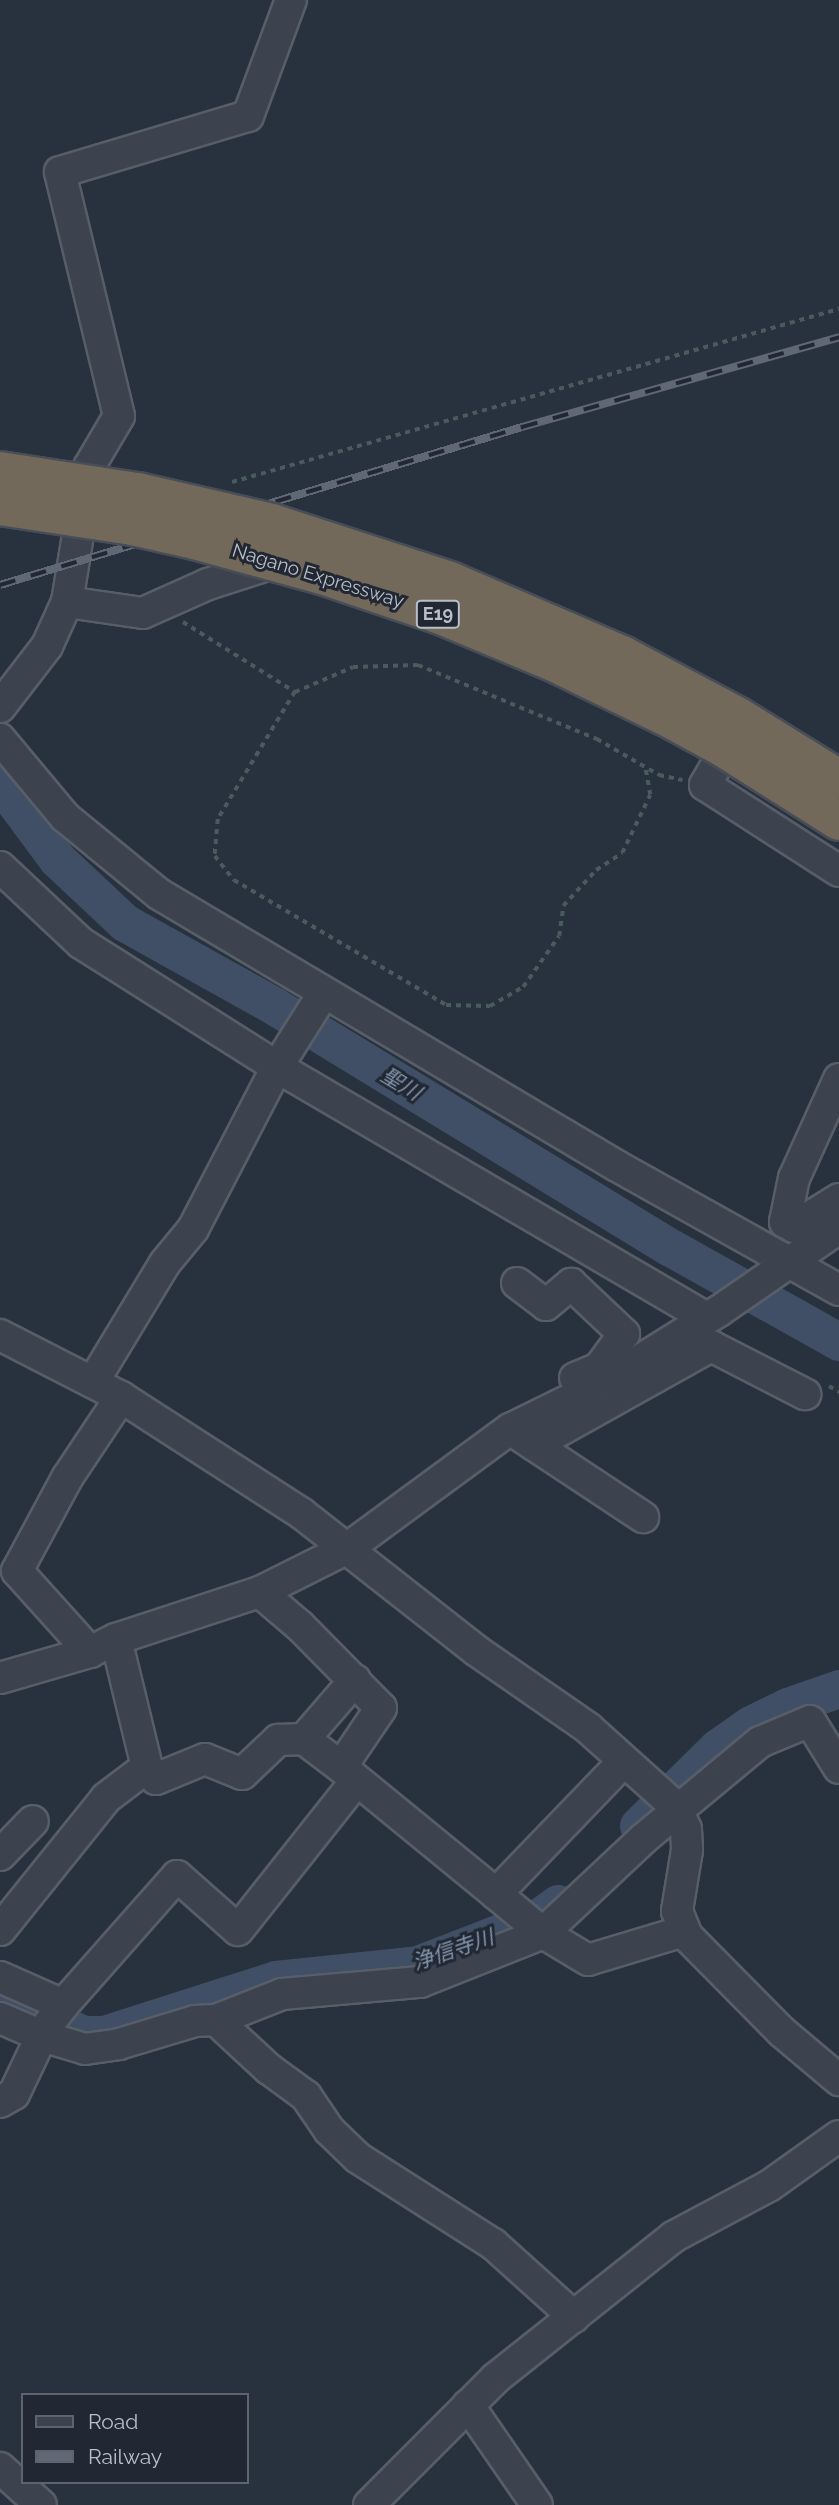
<!DOCTYPE html>
<meta charset="utf-8">
<style>
body{margin:0}
#map{position:relative;width:839px;height:2505px;overflow:hidden;background:#28313e;font-family:Raleway,"Noto Sans JP",sans-serif}
div>[style]{position:absolute}
[style*='--x']{left:calc(var(--x)*1px);top:calc(var(--y)*1px);width:calc(var(--w)*1px);rotate:calc(var(--a)*1deg)}
.river>*{height:38px;margin:-19px;padding:0 19px;transform-origin:19px;border-radius:19px;background:#404f65}
.path>*{height:3.5px;margin-top:-1.75px;transform-origin:0;background:repeating-linear-gradient(90deg,#4a5b5e 0 5px,transparent 0 10px)}
.roads{filter:drop-shadow(2px 0 #575e68) drop-shadow(-2px 0 #575e68) drop-shadow(0 2px #575e68) drop-shadow(0 -2px #575e68)}
.minor>*{height:30px;margin:-15px;padding:0 15px;transform-origin:15px;border-radius:15px;background:#3c434e}
.rail>*{height:8px;margin-top:-4px;transform-origin:0;background:repeating-linear-gradient(90deg,#212833 0 16px,#5f6874 0 32px);box-sizing:border-box;border-block:2px solid #5f6874}
.bridges{filter:drop-shadow(2px 0 #474e58) drop-shadow(-2px 0 #474e58) drop-shadow(0 2px #474e58) drop-shadow(0 -2px #474e58)}
.highway-bridge>*{height:38px;margin:-19px;padding:0 19px;transform-origin:19px;border-radius:19px;background:#73695a}
span{translate:-50% -50%;white-space:nowrap;text-align:center;line-height:1.15;-webkit-text-stroke:6px #212833;paint-order:stroke}
.shield-label span{padding:2px 5px;background:#212833;border:2px solid;border-radius:5px;-webkit-text-stroke-width:0}
.shield-label{font-size:18px;color:#b8bfc8;font-weight:700}
.street-label{font-size:19px;color:#b8bfc8}
.water-label{font-size:21px;color:#8495ac;font-style:italic}
.legend{position:absolute;left:21px;top:2393px;width:228px;height:91px;box-sizing:border-box;background:#212833;border:2px solid #5d646f;margin:0;padding:9px 12px;list-style:none;font-size:21px;color:#b8bfc8}
.legend li{display:flex;align-items:center;gap:14px;height:35px}
.legend b{width:35px;border:2px solid #5d646f}
</style>
<div id="map">
<div class="river">
<div style="--x:0;--y:782;--w:97;--a:53.4"></div>
<div style="--x:58;--y:860;--w:92;--a:43.2"></div>
<div style="--x:125;--y:923;--w:171;--a:29.1"></div>
<div style="--x:274;--y:1006;--w:465;--a:31.4"></div>
<div style="--x:671;--y:1248;--w:193;--a:29.2"></div>
<div style="--x:639;--y:1826;--w:111;--a:-44.6"></div>
<div style="--x:718;--y:1748;--w:40;--a:-34.9"></div>
<div style="--x:751;--y:1725;--w:41;--a:-25.9"></div>
<div style="--x:788;--y:1707;--w:54;--a:-19.4"></div>
<div style="--x:0;--y:1996;--w:93;--a:24.9"></div>
<div style="--x:84;--y:2035;--w:20;--a:0"></div>
<div style="--x:104;--y:2035;--w:181;--a:-17.7"></div>
<div style="--x:276;--y:1980;--w:143;--a:-6"></div>
<div style="--x:418;--y:1965;--w:130;--a:-21.2"></div>
<div style="--x:539;--y:1918;--w:24;--a:-36"></div>
</div>
<div class="path">
<div style="--x:232;--y:482;--w:631;--a:-15.91"></div>
<div style="--x:183;--y:622;--w:132;--a:32"></div>
<div style="--x:295;--y:692;--w:63;--a:-23.3"></div>
<div style="--x:353;--y:667;--w:65;--a:-1.8"></div>
<div style="--x:418;--y:665;--w:194;--a:22.5"></div>
<div style="--x:597;--y:739;--w:72;--a:30.1"></div>
<div style="--x:659;--y:775;--w:24;--a:12"></div>
<div style="--x:295;--y:692;--w:149;--a:121.2"></div>
<div style="--x:218;--y:819;--w:37;--a:95"></div>
<div style="--x:215;--y:856;--w:31;--a:52"></div>
<div style="--x:234;--y:880;--w:246;--a:30.5"></div>
<div style="--x:446;--y:1005;--w:44;--a:1.3"></div>
<div style="--x:490;--y:1006;--w:38;--a:-30"></div>
<div style="--x:523;--y:987;--w:62;--a:-54.8"></div>
<div style="--x:559;--y:936;--w:30;--a:-82"></div>
<div style="--x:563;--y:906;--w:49;--a:-47.5"></div>
<div style="--x:596;--y:870;--w:31;--a:-33"></div>
<div style="--x:622;--y:853;--w:64;--a:-64.2"></div>
<div style="--x:650;--y:795;--w:28;--a:-100"></div>
<div style="--x:829;--y:1386;--w:12;--a:31"></div>
</div>
<div class="roads">
<div class="minor">
<div style="--x:280;--y:561;--w:76;--a:162.3"></div>
<div style="--x:208;--y:584;--w:71;--a:156"></div>
<div style="--x:143;--y:613;--w:77;--a:-171.8"></div>
<div style="--x:67;--y:602;--w:137;--a:-80.7"></div>
<div style="--x:89;--y:467;--w:59;--a:-59.5"></div>
<div style="--x:119;--y:416;--w:251;--a:-103.6"></div>
<div style="--x:60;--y:172;--w:196;--a:-16.6"></div>
<div style="--x:248;--y:116;--w:124;--a:-69.7"></div>
<div style="--x:0;--y:707;--w:77;--a:-52.4"></div>
<div style="--x:47;--y:646;--w:48;--a:-65.6"></div>
<div style="--x:735;--y:733;--w:60;--a:120"></div>
<div style="--x:705;--y:785;--w:159;--a:32.7"></div>
<div style="--x:0;--y:739;--w:102;--a:50.2"></div>
<div style="--x:65;--y:817;--w:122;--a:39.3"></div>
<div style="--x:159;--y:894;--w:533;--a:30.71"></div>
<div style="--x:617;--y:1166;--w:254;--a:29.2"></div>
<div style="--x:0;--y:867;--w:111;--a:43.2"></div>
<div style="--x:81;--y:943;--w:232;--a:32.3"></div>
<div style="--x:277;--y:1067;--w:497;--a:30.3"></div>
<div style="--x:839;--y:1079;--w:109;--a:114.4"></div>
<div style="--x:794;--y:1178;--w:45;--a:101.6"></div>
<div style="--x:785;--y:1222;--w:10;--a:29"></div>
<div style="--x:794;--y:1227;--w:53;--a:-31.9"></div>
<div style="--x:517;--y:1283;--w:36;--a:37"></div>
<div style="--x:546;--y:1305;--w:33;--a:-40"></div>
<div style="--x:571;--y:1284;--w:73;--a:43.3"></div>
<div style="--x:624;--y:1334;--w:42;--a:126.3"></div>
<div style="--x:599;--y:1368;--w:26;--a:157"></div>
<div style="--x:0;--y:1335;--w:136;--a:27.1"></div>
<div style="--x:121;--y:1397;--w:214;--a:32.8"></div>
<div style="--x:301;--y:1513;--w:224;--a:38.1"></div>
<div style="--x:477;--y:1651;--w:135;--a:34.7"></div>
<div style="--x:588;--y:1728;--w:118;--a:41.9"></div>
<div style="--x:676;--y:1807;--w:24;--a:66"></div>
<div style="--x:686;--y:1829;--w:21;--a:87"></div>
<div style="--x:687;--y:1850;--w:62;--a:99.3"></div>
<div style="--x:677;--y:1911;--w:27;--a:68"></div>
<div style="--x:687;--y:1936;--w:135;--a:45.3"></div>
<div style="--x:782;--y:2032;--w:75;--a:40.1"></div>
<div style="--x:93;--y:1382;--w:139;--a:-58.8"></div>
<div style="--x:165;--y:1263;--w:44;--a:-50.5"></div>
<div style="--x:193;--y:1229;--w:182;--a:-62.6"></div>
<div style="--x:277;--y:1067;--w:86;--a:-57.8"></div>
<div style="--x:519;--y:1435;--w:149;--a:33.5"></div>
<div style="--x:534;--y:1445;--w:203;--a:-29.2"></div>
<div style="--x:711;--y:1346;--w:106;--a:27.1"></div>
<div style="--x:260;--y:1592;--w:52;--a:40.4"></div>
<div style="--x:300;--y:1626;--w:115;--a:45.4"></div>
<div style="--x:381;--y:1708;--w:71;--a:124.1"></div>
<div style="--x:341;--y:1767;--w:200;--a:39.3"></div>
<div style="--x:496;--y:1894;--w:183;--a:-46.1"></div>
<div style="--x:116;--y:1639;--w:132;--a:76.4"></div>
<div style="--x:147;--y:1767;--w:15;--a:53"></div>
<div style="--x:156;--y:1779;--w:53;--a:-22.2"></div>
<div style="--x:205;--y:1759;--w:40;--a:22"></div>
<div style="--x:242;--y:1774;--w:50;--a:-43.4"></div>
<div style="--x:278;--y:1740;--w:26;--a:-2"></div>
<div style="--x:90;--y:1652;--w:109;--a:-132"></div>
<div style="--x:17;--y:1571;--w:106;--a:-61.7"></div>
<div style="--x:67;--y:1478;--w:97;--a:-56.3"></div>
<div style="--x:0;--y:1678;--w:94;--a:-16.1"></div>
<div style="--x:90;--y:1652;--w:29;--a:-27"></div>
<div style="--x:116;--y:1639;--w:151;--a:-18.1"></div>
<div style="--x:260;--y:1592;--w:98;--a:-26.6"></div>
<div style="--x:348;--y:1548;--w:201;--a:-36.3"></div>
<div style="--x:510;--y:1429;--w:102;--a:-26.1"></div>
<div style="--x:602;--y:1384;--w:138;--a:-32"></div>
<div style="--x:719;--y:1311;--w:146;--a:-34.7"></div>
<div style="--x:341;--y:1767;--w:46;--a:-142.9"></div>
<div style="--x:304;--y:1739;--w:78;--a:-49.2"></div>
<div style="--x:0;--y:1855;--w:47;--a:-45.9"></div>
<div style="--x:0;--y:1930;--w:169;--a:-51.2"></div>
<div style="--x:106;--y:1798;--w:51;--a:-37.1"></div>
<div style="--x:684;--y:1931;--w:100;--a:163.2"></div>
<div style="--x:588;--y:1960;--w:52;--a:-149"></div>
<div style="--x:543;--y:1933;--w:137;--a:-43.2"></div>
<div style="--x:643;--y:1839;--w:152;--a:-39.7"></div>
<div style="--x:760;--y:1742;--w:54;--a:-22.8"></div>
<div style="--x:810;--y:1721;--w:55;--a:58.3"></div>
<div style="--x:0;--y:1977;--w:69;--a:24"></div>
<div style="--x:0;--y:2018;--w:46;--a:23.2"></div>
<div style="--x:42;--y:2036;--w:45;--a:16.8"></div>
<div style="--x:85;--y:2049;--w:34;--a:-8"></div>
<div style="--x:119;--y:2044;--w:79;--a:-16.8"></div>
<div style="--x:195;--y:2021;--w:21;--a:-3"></div>
<div style="--x:216;--y:2020;--w:72;--a:42.8"></div>
<div style="--x:269;--y:2069;--w:46;--a:36.1"></div>
<div style="--x:306;--y:2096;--w:41;--a:55.9"></div>
<div style="--x:329;--y:2130;--w:40;--a:44"></div>
<div style="--x:358;--y:2158;--w:160;--a:32.5"></div>
<div style="--x:493;--y:2244;--w:109;--a:42"></div>
<div style="--x:216;--y:2020;--w:71;--a:-21.5"></div>
<div style="--x:282;--y:1994;--w:139;--a:-5"></div>
<div style="--x:420;--y:1982;--w:132;--a:-21.7"></div>
<div style="--x:543;--y:1933;--w:61;--a:-140.3"></div>
<div style="--x:0;--y:2102;--w:16;--a:-30"></div>
<div style="--x:14;--y:2094;--w:72;--a:-64.5"></div>
<div style="--x:45;--y:2029;--w:30;--a:-53"></div>
<div style="--x:63;--y:2005;--w:172;--a:-48.5"></div>
<div style="--x:177;--y:1876;--w:81;--a:41.5"></div>
<div style="--x:238;--y:1930;--w:190;--a:-51.6"></div>
<div style="--x:468;--y:2405;--w:121;--a:55.4"></div>
<div style="--x:0;--y:2468;--w:55;--a:42.1"></div>
<div style="--x:369;--y:2505;--w:180;--a:-45"></div>
<div style="--x:496;--y:2378;--w:226;--a:-38.5"></div>
<div style="--x:673;--y:2237;--w:109;--a:-28"></div>
<div style="--x:769;--y:2186;--w:86;--a:-35.5"></div>
</div>
</div>
<div class="rail">
<div style="--x:0;--y:585;--w:545;--a:-16.84"></div>
<div style="--x:522;--y:427;--w:330;--a:-15.8"></div>
</div>
<div class="bridges">
<div class="highway-bridge">
<div style="--x:0;--y:471;--w:140;--a:8.7"></div>
<div style="--x:138;--y:492;--w:138;--a:13"></div>
<div style="--x:272;--y:523;--w:187;--a:18"></div>
<div style="--x:450;--y:581;--w:189;--a:23.3"></div>
<div style="--x:624;--y:656;--w:128;--a:28"></div>
<div style="--x:737;--y:716;--w:120;--a:31.7"></div>
<div style="--x:0;--y:506;--w:134;--a:8.6"></div>
<div style="--x:132;--y:526;--w:64;--a:12.7"></div>
<div style="--x:194;--y:540;--w:133;--a:15.3"></div>
<div style="--x:322;--y:575;--w:122;--a:18.6"></div>
<div style="--x:438;--y:614;--w:122;--a:22.6"></div>
<div style="--x:551;--y:661;--w:127;--a:25.8"></div>
<div style="--x:665;--y:716;--w:65;--a:28.5"></div>
<div style="--x:722;--y:747;--w:138;--a:32.3"></div>
</div>
</div>
<div class="shield-label">
<span style="left:438px;top:614px">E19</span>
</div>
<div class="street-label">
<span style="left:318px;top:576px;rotate:17deg">Nagano Expressway</span>
</div>
<div class="water-label">
<span style="left:401px;top:1084px;rotate:31deg">聖川</span>
<span style="left:453px;top:1950px;rotate:-19deg">浄信寺川</span>
</div>
<ul class="legend">
<li><b style="height:9px;background:#3c434e"></b>Road</li>
<li><b style="height:9px;background:#5f6874"></b>Railway</li>
</ul>
</div>
